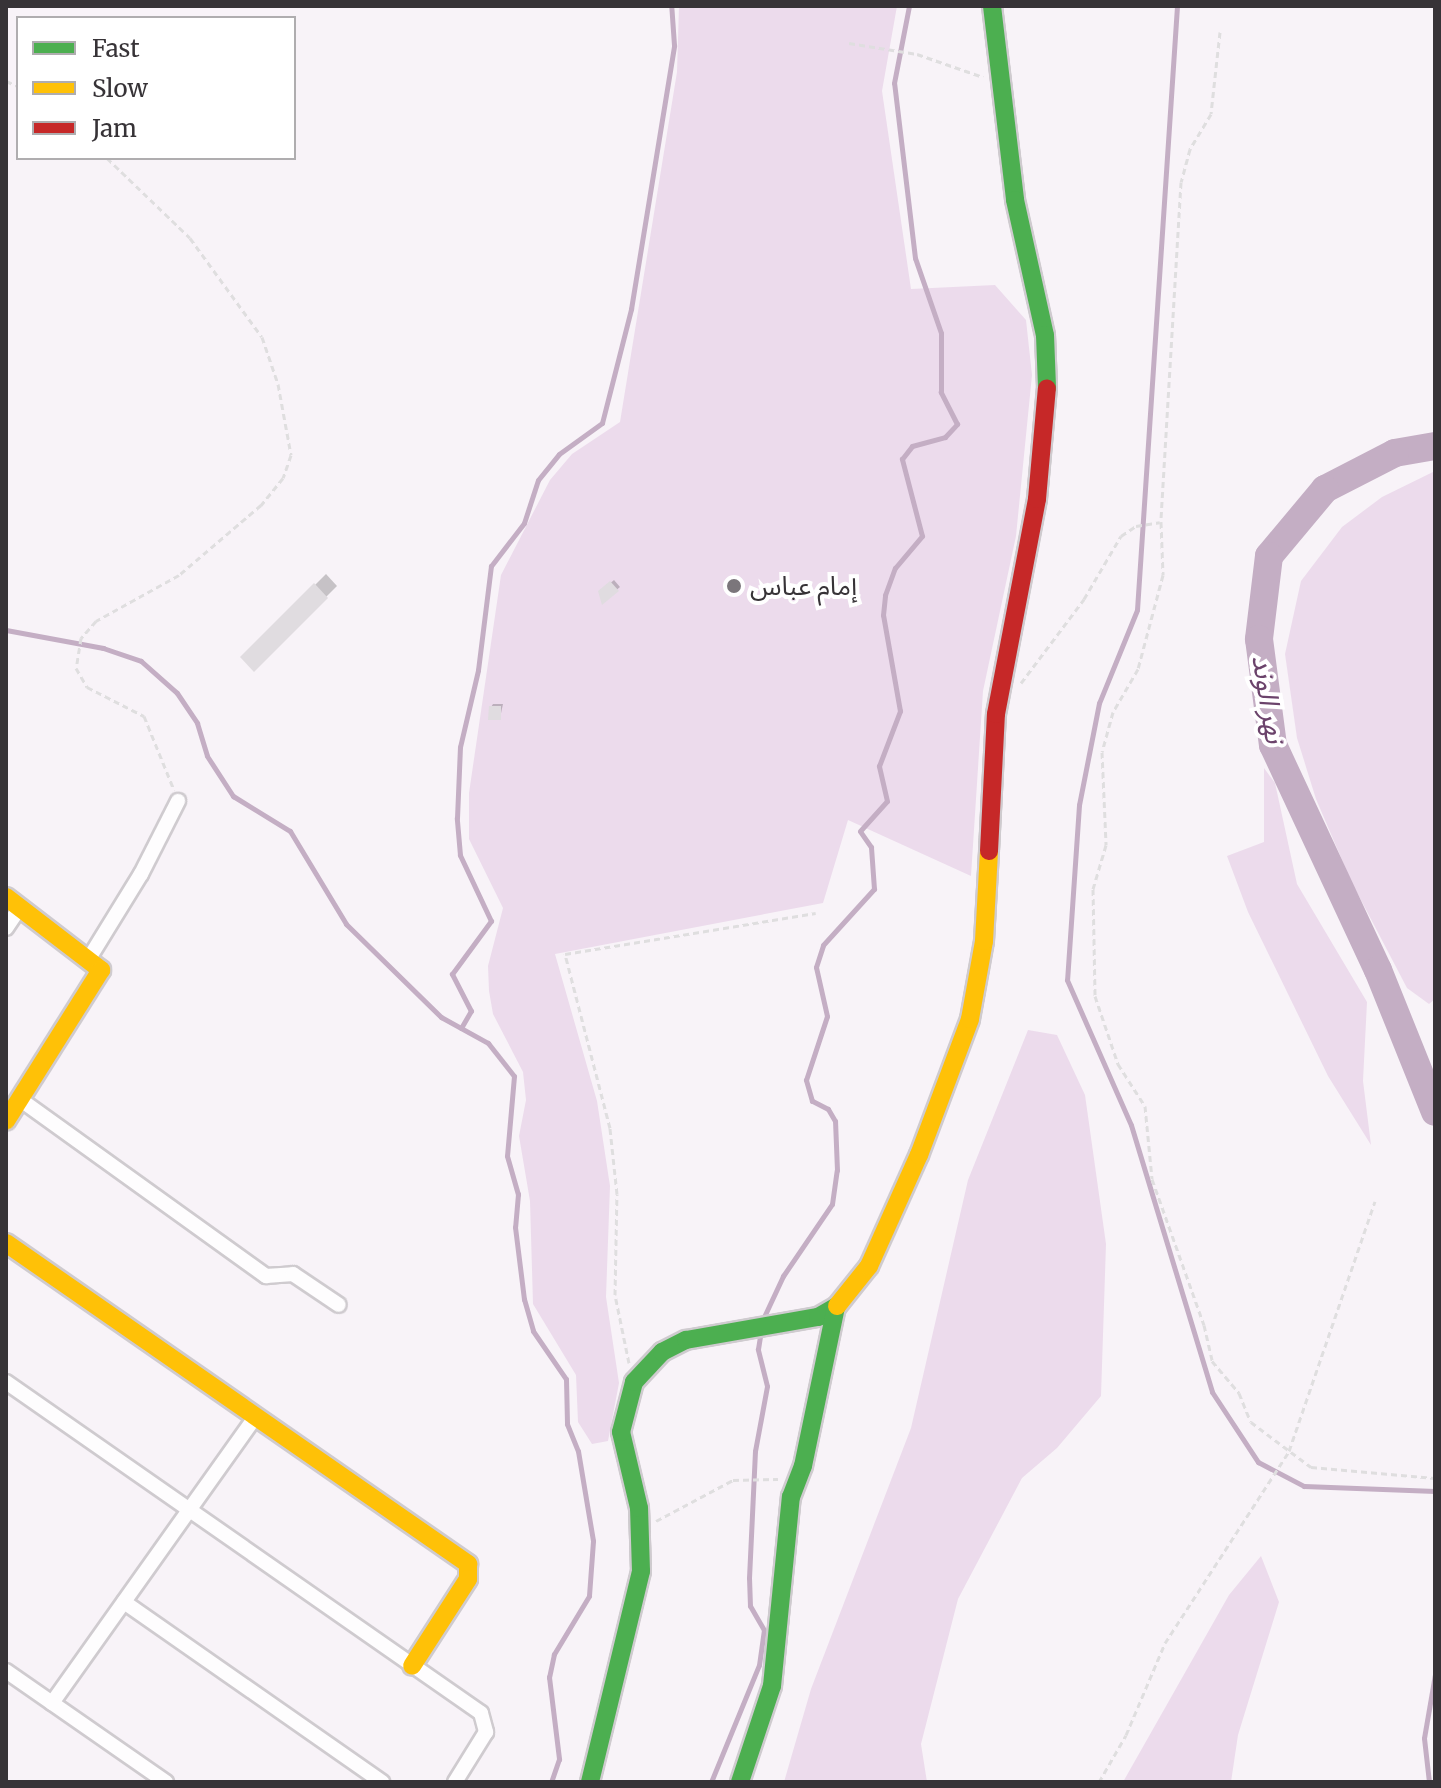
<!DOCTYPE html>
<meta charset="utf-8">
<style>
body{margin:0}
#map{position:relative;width:1441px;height:1788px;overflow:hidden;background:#f8f3f8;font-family:Merriweather,"Noto Sans Arabic",serif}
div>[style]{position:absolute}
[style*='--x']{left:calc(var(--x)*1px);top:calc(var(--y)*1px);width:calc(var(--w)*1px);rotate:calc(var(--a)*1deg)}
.green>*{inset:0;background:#ecdbec}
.shadow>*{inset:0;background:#0003}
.stream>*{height:5px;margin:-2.5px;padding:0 2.5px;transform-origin:2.5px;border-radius:2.5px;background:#c4aec4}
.river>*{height:28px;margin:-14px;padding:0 14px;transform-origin:14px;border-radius:14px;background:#c4aec4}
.building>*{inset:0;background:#e0dce0}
.path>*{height:3px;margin-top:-1.5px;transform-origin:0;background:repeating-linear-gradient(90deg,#dfdedf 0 6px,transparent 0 10px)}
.roads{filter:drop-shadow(2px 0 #cfcbcf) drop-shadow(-2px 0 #cfcbcf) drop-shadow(0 2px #cfcbcf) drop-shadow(0 -2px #cfcbcf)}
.street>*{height:14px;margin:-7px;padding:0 7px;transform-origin:7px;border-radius:7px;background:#fefdfe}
.fast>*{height:18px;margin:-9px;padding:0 9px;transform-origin:9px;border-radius:9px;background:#4caf50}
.slow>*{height:18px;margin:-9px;padding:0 9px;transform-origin:9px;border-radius:9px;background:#ffc107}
.jam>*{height:18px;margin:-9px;padding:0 9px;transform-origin:9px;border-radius:9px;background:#c62828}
.dots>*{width:22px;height:22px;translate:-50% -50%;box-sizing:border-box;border:4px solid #fff;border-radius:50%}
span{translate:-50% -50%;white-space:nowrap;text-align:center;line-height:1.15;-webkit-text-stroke:8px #fff;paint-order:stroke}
.poi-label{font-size:26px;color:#373337}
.left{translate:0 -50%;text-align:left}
.water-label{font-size:28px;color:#6b436b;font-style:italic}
.frame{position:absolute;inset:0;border:8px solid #373337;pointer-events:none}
.legend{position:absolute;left:16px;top:16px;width:280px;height:144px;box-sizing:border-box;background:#fff;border:2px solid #afadaf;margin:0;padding:10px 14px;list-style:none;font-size:24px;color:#373337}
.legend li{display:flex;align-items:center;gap:16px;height:40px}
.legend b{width:40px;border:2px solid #afadaf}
</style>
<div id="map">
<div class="green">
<div style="clip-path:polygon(679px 6px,897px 6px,882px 91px,911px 289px,995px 285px,1026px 320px,1032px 375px,1016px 536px,983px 691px,971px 876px,848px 820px,823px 903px,555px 954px,597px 1101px,610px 1186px,606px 1297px,619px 1383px,608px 1441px,592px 1444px,578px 1422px,576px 1375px,533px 1304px,530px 1201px,519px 1136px,526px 1100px,523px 1072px,493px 1014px,489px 991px,488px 966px,503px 908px,469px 839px,469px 793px,501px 575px,550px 480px,572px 454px,620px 422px,677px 72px)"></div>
<div style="clip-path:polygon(1435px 471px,1435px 999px,1429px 1004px,1407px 988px,1351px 881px,1316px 799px,1297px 738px,1285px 654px,1301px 581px,1342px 527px,1382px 497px)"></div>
<div style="clip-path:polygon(1264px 768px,1275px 783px,1297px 884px,1367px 1002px,1363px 1081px,1371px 1145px,1328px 1076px,1248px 912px,1227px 856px,1264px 842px)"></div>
<div style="clip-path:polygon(1028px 1030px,1057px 1035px,1085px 1095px,1106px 1244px,1101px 1396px,1057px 1448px,1022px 1478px,958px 1599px,921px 1744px,927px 1782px,784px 1782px,811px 1689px,911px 1428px,968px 1180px)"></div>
<div style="clip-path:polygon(1261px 1556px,1279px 1602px,1238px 1735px,1231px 1782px,1123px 1782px,1229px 1595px)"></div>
</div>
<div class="shadow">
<div style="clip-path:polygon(326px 574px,337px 586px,254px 669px,243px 657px)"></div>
<div style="clip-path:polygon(614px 580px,620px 587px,602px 602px,601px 591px)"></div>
<div style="clip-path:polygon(493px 704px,503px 704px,500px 718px,491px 707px)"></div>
</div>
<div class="stream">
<div style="--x:1177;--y:6;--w:605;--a:93.79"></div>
<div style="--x:1137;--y:610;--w:100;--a:112.2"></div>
<div style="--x:1099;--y:703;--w:104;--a:101.1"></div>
<div style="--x:1079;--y:805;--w:175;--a:93.9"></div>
<div style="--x:1067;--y:980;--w:158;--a:66.2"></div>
<div style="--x:1131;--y:1125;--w:279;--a:73.1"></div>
<div style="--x:1212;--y:1392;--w:84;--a:56.7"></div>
<div style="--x:1258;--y:1462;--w:52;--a:27.6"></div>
<div style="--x:1304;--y:1486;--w:131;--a:2.2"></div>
<div style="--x:6;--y:630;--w:99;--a:10.5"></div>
<div style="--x:103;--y:648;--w:40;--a:18.9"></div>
<div style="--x:141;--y:661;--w:48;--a:41.6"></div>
<div style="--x:177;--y:693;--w:36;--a:56"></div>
<div style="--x:197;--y:723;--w:34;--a:73"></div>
<div style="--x:207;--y:756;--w:48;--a:57"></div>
<div style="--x:233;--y:796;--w:67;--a:31.6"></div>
<div style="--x:290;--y:831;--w:109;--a:58.9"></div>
<div style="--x:346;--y:924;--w:133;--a:44.4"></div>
<div style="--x:441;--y:1017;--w:54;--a:29"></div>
<div style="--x:488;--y:1043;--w:42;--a:51.8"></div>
<div style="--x:514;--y:1076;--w:80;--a:95"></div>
<div style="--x:507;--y:1156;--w:40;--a:74"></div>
<div style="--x:518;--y:1194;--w:33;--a:95"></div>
<div style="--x:515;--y:1227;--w:73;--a:82.9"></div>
<div style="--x:524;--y:1299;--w:33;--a:74"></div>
<div style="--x:533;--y:1331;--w:58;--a:55.5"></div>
<div style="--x:566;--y:1379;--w:45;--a:88.7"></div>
<div style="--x:567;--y:1424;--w:29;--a:68"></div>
<div style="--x:578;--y:1451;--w:91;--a:80.5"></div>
<div style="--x:593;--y:1541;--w:55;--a:94.2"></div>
<div style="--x:589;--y:1596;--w:68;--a:121.1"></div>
<div style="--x:554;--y:1654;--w:24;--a:102"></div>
<div style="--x:549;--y:1677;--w:83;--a:83"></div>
<div style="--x:559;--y:1759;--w:24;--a:109"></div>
<div style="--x:461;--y:1028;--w:20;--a:-60"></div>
<div style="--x:471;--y:1011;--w:42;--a:-117.2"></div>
<div style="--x:452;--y:974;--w:66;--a:-53.7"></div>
<div style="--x:491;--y:921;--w:73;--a:-115.2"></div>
<div style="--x:460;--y:855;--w:37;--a:-95"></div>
<div style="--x:457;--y:818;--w:71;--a:-87.6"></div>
<div style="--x:460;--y:747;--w:79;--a:-76.8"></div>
<div style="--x:478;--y:670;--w:105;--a:-82.9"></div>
<div style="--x:491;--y:566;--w:54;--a:-52.5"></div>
<div style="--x:524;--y:523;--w:45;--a:-72"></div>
<div style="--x:538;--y:480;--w:33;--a:-51"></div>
<div style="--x:559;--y:454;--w:53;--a:-35.8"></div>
<div style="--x:602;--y:423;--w:118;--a:-75.7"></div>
<div style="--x:631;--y:309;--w:267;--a:-80.7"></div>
<div style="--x:674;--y:45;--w:39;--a:-94"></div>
<div style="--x:762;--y:1321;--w:50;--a:-65"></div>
<div style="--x:783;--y:1276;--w:87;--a:-55.8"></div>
<div style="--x:832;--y:1204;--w:34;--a:-82"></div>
<div style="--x:837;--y:1170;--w:49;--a:-92.3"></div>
<div style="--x:835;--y:1121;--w:14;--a:-120"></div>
<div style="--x:828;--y:1109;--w:18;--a:-153"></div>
<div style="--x:812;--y:1101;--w:22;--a:-106"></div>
<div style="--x:806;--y:1080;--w:67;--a:-71.8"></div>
<div style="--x:827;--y:1016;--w:50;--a:-102.7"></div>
<div style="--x:816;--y:967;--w:23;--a:-72"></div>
<div style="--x:823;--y:945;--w:76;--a:-47.7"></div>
<div style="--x:874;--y:889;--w:42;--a:-94.1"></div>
<div style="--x:871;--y:847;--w:19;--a:-125"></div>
<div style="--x:860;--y:831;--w:40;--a:-48"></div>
<div style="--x:887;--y:801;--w:36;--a:-103"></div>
<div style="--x:879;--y:766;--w:59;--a:-69.1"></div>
<div style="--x:900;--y:711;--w:97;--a:-100"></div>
<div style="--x:883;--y:615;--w:20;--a:-84"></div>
<div style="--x:885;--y:595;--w:29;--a:-70"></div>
<div style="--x:895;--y:568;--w:42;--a:-49.8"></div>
<div style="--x:922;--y:536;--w:80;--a:-104.6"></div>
<div style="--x:902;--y:459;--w:16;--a:-52"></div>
<div style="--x:912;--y:446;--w:34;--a:-15"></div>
<div style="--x:945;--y:437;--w:18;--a:-47"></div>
<div style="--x:957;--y:424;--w:36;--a:-117"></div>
<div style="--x:941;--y:392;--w:59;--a:-90"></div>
<div style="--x:941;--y:333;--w:79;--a:-109.1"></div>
<div style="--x:915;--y:258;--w:176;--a:-96.8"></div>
<div style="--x:894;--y:83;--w:78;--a:-79"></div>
<div style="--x:711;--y:1782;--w:126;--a:-67.7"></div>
<div style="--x:759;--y:1665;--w:35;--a:-82"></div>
<div style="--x:764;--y:1630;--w:28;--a:-120"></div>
<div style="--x:750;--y:1606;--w:28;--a:-92"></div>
<div style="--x:749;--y:1578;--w:127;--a:-87.3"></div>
<div style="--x:755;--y:1451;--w:66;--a:-79.5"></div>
<div style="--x:767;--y:1386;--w:38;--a:-104"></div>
<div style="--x:758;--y:1349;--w:18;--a:-81"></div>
<div style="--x:1429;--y:1782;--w:44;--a:-96.5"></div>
<div style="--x:1424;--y:1738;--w:65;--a:-80.2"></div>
</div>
<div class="river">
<div style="--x:1435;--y:446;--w:41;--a:170.1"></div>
<div style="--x:1395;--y:453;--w:79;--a:152.8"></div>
<div style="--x:1325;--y:489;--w:87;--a:129.9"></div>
<div style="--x:1269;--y:556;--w:84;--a:96.9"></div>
<div style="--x:1259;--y:639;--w:107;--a:82.5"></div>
<div style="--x:1273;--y:745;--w:248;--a:65"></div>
<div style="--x:1378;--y:970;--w:153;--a:68.1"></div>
</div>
<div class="building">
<div style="clip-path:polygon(610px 581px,619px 591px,602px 605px,598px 591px)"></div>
<div style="clip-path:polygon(314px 583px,328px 598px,254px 672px,240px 657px)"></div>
<div style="clip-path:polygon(489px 706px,501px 706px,501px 720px,488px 720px)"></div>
</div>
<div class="path">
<div style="--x:1220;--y:32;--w:82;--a:96.3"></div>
<div style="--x:1211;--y:114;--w:41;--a:121"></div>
<div style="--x:1190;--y:149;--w:34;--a:105"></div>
<div style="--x:1181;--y:182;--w:341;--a:93.4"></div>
<div style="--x:1161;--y:522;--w:53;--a:87.8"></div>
<div style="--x:1163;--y:575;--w:97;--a:104.9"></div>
<div style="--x:1138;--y:669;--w:50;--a:120.2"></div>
<div style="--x:1113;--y:712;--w:41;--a:105.4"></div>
<div style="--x:1102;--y:752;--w:93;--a:87.5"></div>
<div style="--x:1106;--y:845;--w:46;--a:106.5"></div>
<div style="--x:1093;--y:889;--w:107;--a:88.9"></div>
<div style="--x:1095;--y:996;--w:72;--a:71.3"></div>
<div style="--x:1118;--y:1064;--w:50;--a:57.3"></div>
<div style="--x:1145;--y:1106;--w:73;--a:84.5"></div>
<div style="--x:1152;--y:1179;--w:155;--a:70.4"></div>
<div style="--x:1204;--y:1325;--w:37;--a:77"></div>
<div style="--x:1212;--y:1361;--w:42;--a:49.8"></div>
<div style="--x:1239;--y:1393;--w:31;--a:68"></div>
<div style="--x:1251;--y:1422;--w:75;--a:36.9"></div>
<div style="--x:1311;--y:1467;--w:124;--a:5.1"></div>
<div style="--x:849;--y:43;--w:69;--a:9.2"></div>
<div style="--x:917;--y:54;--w:70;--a:19.2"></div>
<div style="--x:6;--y:81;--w:13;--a:23"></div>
<div style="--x:107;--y:158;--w:115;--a:43.9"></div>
<div style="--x:190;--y:238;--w:122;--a:54"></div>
<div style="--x:262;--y:337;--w:50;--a:71.2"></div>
<div style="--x:278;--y:384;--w:72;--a:79.6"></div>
<div style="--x:291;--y:455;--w:24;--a:109"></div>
<div style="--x:283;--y:478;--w:35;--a:129"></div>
<div style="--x:261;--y:505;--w:108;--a:139.5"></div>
<div style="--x:179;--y:575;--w:95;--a:151"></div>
<div style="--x:96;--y:621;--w:23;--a:131"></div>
<div style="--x:81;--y:638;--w:30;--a:99"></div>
<div style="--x:76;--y:668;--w:22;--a:60"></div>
<div style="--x:87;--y:687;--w:64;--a:27"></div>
<div style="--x:144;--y:716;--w:80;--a:67.9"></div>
<div style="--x:1021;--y:683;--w:105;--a:-53.1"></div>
<div style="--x:1084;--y:599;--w:73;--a:-59.6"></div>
<div style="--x:1121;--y:536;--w:18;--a:-34"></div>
<div style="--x:1136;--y:526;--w:24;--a:-9"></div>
<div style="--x:629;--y:1363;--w:69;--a:-101.6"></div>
<div style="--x:615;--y:1295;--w:101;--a:-88.9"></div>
<div style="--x:617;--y:1194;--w:66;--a:-96.1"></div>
<div style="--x:610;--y:1128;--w:180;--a:-104.5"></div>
<div style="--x:565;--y:954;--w:254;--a:-9.3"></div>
<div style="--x:656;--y:1521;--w:87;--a:-28"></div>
<div style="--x:733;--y:1480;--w:45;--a:-1.3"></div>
<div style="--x:1099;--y:1782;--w:54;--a:-60.1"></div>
<div style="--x:1126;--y:1735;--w:100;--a:-67"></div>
<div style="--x:1165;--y:1643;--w:229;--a:-57.1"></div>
<div style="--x:1289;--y:1451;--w:264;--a:-71"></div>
</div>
<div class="roads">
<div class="street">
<div style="--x:6;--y:928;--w:25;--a:-56"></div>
<div style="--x:88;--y:960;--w:101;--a:-58.4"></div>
<div style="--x:141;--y:874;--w:82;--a:-63.1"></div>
<div style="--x:21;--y:1100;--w:302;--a:35.7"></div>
<div style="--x:266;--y:1276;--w:27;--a:-4"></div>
<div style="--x:293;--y:1274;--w:55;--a:34"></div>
<div style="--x:6;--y:1382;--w:579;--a:34.87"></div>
<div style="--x:481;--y:1713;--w:20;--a:75"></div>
<div style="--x:486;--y:1732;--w:59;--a:121.8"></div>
<div style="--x:124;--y:1602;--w:315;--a:34.9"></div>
<div style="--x:6;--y:1671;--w:195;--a:34.8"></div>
<div style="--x:52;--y:1703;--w:352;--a:-54.6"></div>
</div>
<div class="fast">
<div style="--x:992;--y:6;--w:195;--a:83.2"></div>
<div style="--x:1015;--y:200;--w:138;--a:77.5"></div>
<div style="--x:1045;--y:335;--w:53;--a:87.8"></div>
<div style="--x:590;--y:1782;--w:217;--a:-76.4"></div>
<div style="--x:641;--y:1571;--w:63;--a:-91.8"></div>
<div style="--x:639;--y:1508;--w:78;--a:-103.3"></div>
<div style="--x:621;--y:1432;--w:52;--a:-75.4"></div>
<div style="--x:634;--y:1382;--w:41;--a:-47"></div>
<div style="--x:662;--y:1352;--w:27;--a:-27"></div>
<div style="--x:686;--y:1340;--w:134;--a:-9.9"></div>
<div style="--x:818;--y:1317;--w:22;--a:-30"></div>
<div style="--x:740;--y:1782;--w:101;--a:-71.6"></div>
<div style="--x:772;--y:1686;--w:190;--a:-84.3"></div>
<div style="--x:791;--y:1497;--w:33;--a:-69"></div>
<div style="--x:803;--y:1466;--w:162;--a:-78.3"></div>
</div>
<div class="slow">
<div style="--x:6;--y:897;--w:120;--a:37.5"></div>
<div style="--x:101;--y:970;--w:178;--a:122.2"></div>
<div style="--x:6;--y:1243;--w:563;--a:34.79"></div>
<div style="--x:468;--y:1564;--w:15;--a:90"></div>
<div style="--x:468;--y:1579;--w:103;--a:122.8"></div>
<div style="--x:837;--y:1306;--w:51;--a:-51.3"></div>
<div style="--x:869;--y:1266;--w:122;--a:-65.8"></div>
<div style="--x:919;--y:1155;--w:145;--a:-69.4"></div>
<div style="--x:970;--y:1019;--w:79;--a:-79.8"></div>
<div style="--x:984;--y:941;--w:90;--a:-86.8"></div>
</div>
<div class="jam">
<div style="--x:989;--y:851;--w:137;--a:-87.1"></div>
<div style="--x:996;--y:714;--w:219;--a:-79.2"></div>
<div style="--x:1037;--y:499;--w:111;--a:-84.9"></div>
</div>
</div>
<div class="dots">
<div style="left:734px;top:586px;background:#7b767b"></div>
</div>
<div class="poi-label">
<span class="left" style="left:750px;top:586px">إمام عباس</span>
</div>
<div class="water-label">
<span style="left:1269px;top:699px;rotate:81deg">نهر الوند</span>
</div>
<div class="frame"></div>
<ul class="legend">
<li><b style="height:10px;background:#4caf50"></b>Fast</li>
<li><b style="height:10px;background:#ffc107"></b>Slow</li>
<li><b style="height:10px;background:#c62828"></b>Jam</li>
</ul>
</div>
